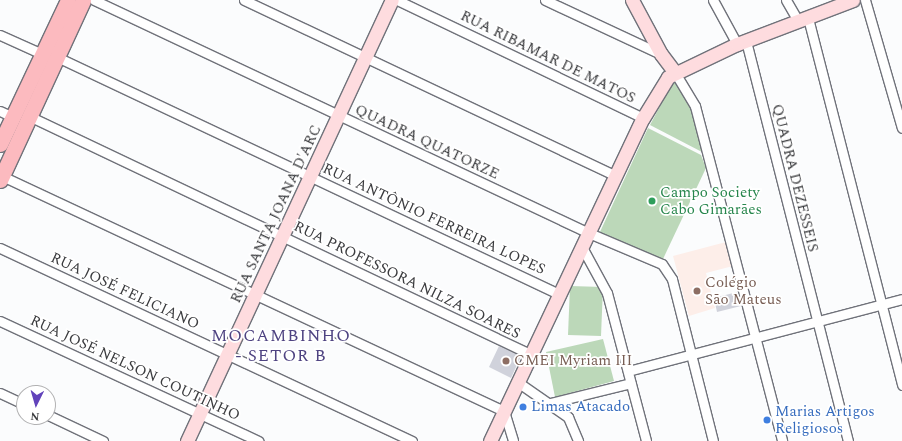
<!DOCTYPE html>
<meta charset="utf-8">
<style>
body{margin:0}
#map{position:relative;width:902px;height:441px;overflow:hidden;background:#fbfcfd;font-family:Spectral,serif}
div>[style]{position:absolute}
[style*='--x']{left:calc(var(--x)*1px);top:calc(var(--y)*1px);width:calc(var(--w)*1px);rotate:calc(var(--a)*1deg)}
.education>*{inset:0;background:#fdeee9}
.green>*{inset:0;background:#bcd8b9}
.building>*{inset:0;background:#d0d2db}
.roads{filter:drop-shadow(1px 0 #70727a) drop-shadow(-1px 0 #70727a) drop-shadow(0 1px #70727a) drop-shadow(0 -1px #70727a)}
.street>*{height:9px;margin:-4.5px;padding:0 4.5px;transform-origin:4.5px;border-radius:4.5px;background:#fff}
.secondary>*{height:13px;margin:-6.5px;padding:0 6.5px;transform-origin:6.5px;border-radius:6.5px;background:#fedcdf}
.primary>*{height:15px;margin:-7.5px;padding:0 7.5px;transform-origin:7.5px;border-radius:7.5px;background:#fcbabf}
.dots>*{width:11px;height:11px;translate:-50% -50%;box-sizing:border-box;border:2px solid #fff;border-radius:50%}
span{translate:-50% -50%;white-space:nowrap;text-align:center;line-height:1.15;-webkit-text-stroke:3.5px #fff;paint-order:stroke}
.street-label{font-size:15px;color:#3b3c3f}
.leisure-label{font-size:15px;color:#27864d}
.left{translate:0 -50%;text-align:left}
.education-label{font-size:15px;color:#785e54}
.shop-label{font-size:15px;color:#366cbe}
.quarter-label{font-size:17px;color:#4f4482;letter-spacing:1px}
.north{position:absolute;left:16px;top:385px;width:40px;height:40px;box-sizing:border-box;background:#fff;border:1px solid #b1b1b2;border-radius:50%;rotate:185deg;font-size:11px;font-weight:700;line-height:16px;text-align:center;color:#3b3c3f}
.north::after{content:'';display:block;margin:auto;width:14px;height:18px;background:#6243bb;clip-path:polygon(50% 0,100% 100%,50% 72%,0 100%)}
</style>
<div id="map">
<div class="education">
<div style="clip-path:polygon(726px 242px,733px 266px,706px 273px,715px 308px,689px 316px,673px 256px)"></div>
</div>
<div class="green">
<div style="clip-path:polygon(674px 80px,691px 109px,702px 152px,650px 125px)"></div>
<div style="clip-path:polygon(648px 128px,701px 155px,706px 168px,663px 259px,599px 234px)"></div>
<div style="clip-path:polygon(570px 286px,603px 287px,601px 336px,568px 335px)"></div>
<div style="clip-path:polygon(603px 339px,614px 381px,555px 397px,546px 352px)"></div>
</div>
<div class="building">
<div style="clip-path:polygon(737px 292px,741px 306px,717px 312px,714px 298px)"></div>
<div style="clip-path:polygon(499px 346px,521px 356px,511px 378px,489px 367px)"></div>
</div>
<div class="roads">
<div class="street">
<div style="--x:94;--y:0;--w:547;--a:25.21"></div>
<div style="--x:589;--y:233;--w:79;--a:23"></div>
<div style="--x:662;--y:264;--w:18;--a:56"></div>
<div style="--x:672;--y:279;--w:167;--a:75.8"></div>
<div style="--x:244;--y:0;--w:410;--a:25.3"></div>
<div style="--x:397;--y:0;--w:273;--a:25.6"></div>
<div style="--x:545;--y:0;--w:128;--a:25"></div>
<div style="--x:713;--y:0;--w:50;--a:61.4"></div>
<div style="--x:786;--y:0;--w:24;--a:60"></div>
<div style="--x:865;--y:0;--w:133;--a:73.9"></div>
<div style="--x:808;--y:18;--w:379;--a:75.6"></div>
<div style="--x:0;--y:35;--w:46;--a:24.3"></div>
<div style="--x:746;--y:41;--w:413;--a:75.7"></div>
<div style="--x:57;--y:57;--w:557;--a:25.28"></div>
<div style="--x:674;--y:71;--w:41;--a:59"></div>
<div style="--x:695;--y:106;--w:346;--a:75.4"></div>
<div style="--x:0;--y:111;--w:14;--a:25"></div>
<div style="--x:31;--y:117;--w:555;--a:25.41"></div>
<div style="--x:2;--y:176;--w:554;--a:25.09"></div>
<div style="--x:504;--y:411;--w:31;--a:73"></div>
<div style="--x:0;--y:248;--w:455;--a:25.1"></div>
<div style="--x:583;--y:249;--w:50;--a:61.4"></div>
<div style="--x:607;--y:293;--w:153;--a:75.2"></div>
<div style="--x:0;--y:321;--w:285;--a:24.9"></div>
<div style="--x:628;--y:371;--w:283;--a:-14.7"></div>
<div style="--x:519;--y:383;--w:60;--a:34.8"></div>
<div style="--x:568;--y:417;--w:26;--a:67"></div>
<div style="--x:0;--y:393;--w:26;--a:25"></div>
<div style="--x:550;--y:403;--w:83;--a:-13.9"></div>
<div style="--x:48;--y:415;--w:61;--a:25.3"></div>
</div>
<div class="secondary">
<div style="--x:632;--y:0;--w:61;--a:61.8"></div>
<div style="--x:661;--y:54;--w:21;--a:53"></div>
<div style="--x:187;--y:441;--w:486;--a:-65.1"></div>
<div style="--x:490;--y:441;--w:357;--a:-64.7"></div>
<div style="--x:643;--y:118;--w:48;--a:-58.6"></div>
<div style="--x:668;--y:77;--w:76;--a:-25.6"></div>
<div style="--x:737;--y:44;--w:124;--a:-20.8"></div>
</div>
<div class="primary">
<div style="--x:0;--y:144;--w:159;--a:-64.7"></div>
<div style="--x:0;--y:180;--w:198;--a:-65.2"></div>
</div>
</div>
<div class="dots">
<div style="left:652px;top:201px;background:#2e9e5b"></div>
<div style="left:697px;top:291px;background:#8d6e63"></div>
<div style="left:506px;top:361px;background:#8d6e63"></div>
<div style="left:523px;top:407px;background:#3f7fe0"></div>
<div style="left:767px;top:420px;background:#3f7fe0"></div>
</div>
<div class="street-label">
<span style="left:548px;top:57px;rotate:26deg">RUA RIBAMAR DE MATOS</span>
<span style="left:427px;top:142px;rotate:25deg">QUADRA QUATORZE</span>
<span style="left:795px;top:178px;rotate:76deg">QUADRA DEZESSEIS</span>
<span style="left:276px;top:214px;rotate:-65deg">RUA SANTA JOANA D'ARC</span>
<span style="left:434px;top:219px;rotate:25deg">RUA ANTÔNIO FERREIRA LOPES</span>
<span style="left:407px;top:280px;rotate:26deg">RUA PROFESSORA NILZA SOARES</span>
<span style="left:125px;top:291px;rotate:25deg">RUA JOSÉ FELICIANO</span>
<span style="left:135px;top:368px;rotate:25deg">RUA JOSÉ NELSON COUTINHO</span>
</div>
<div class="leisure-label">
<span class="left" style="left:660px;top:201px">Campo Society<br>Cabo Gimarães</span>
</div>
<div class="education-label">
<span class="left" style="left:705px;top:291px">Colégio<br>São Mateus</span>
<span class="left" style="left:514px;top:361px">CMEI Myriam III</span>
</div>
<div class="shop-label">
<span class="left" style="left:531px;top:407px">Limas Atacado</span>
<span class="left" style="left:775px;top:420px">Marias Artigos<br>Religiosos</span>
</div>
<div class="quarter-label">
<span style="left:281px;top:347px">MOCAMBINHO<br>- SETOR B</span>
</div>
<div class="north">N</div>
</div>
